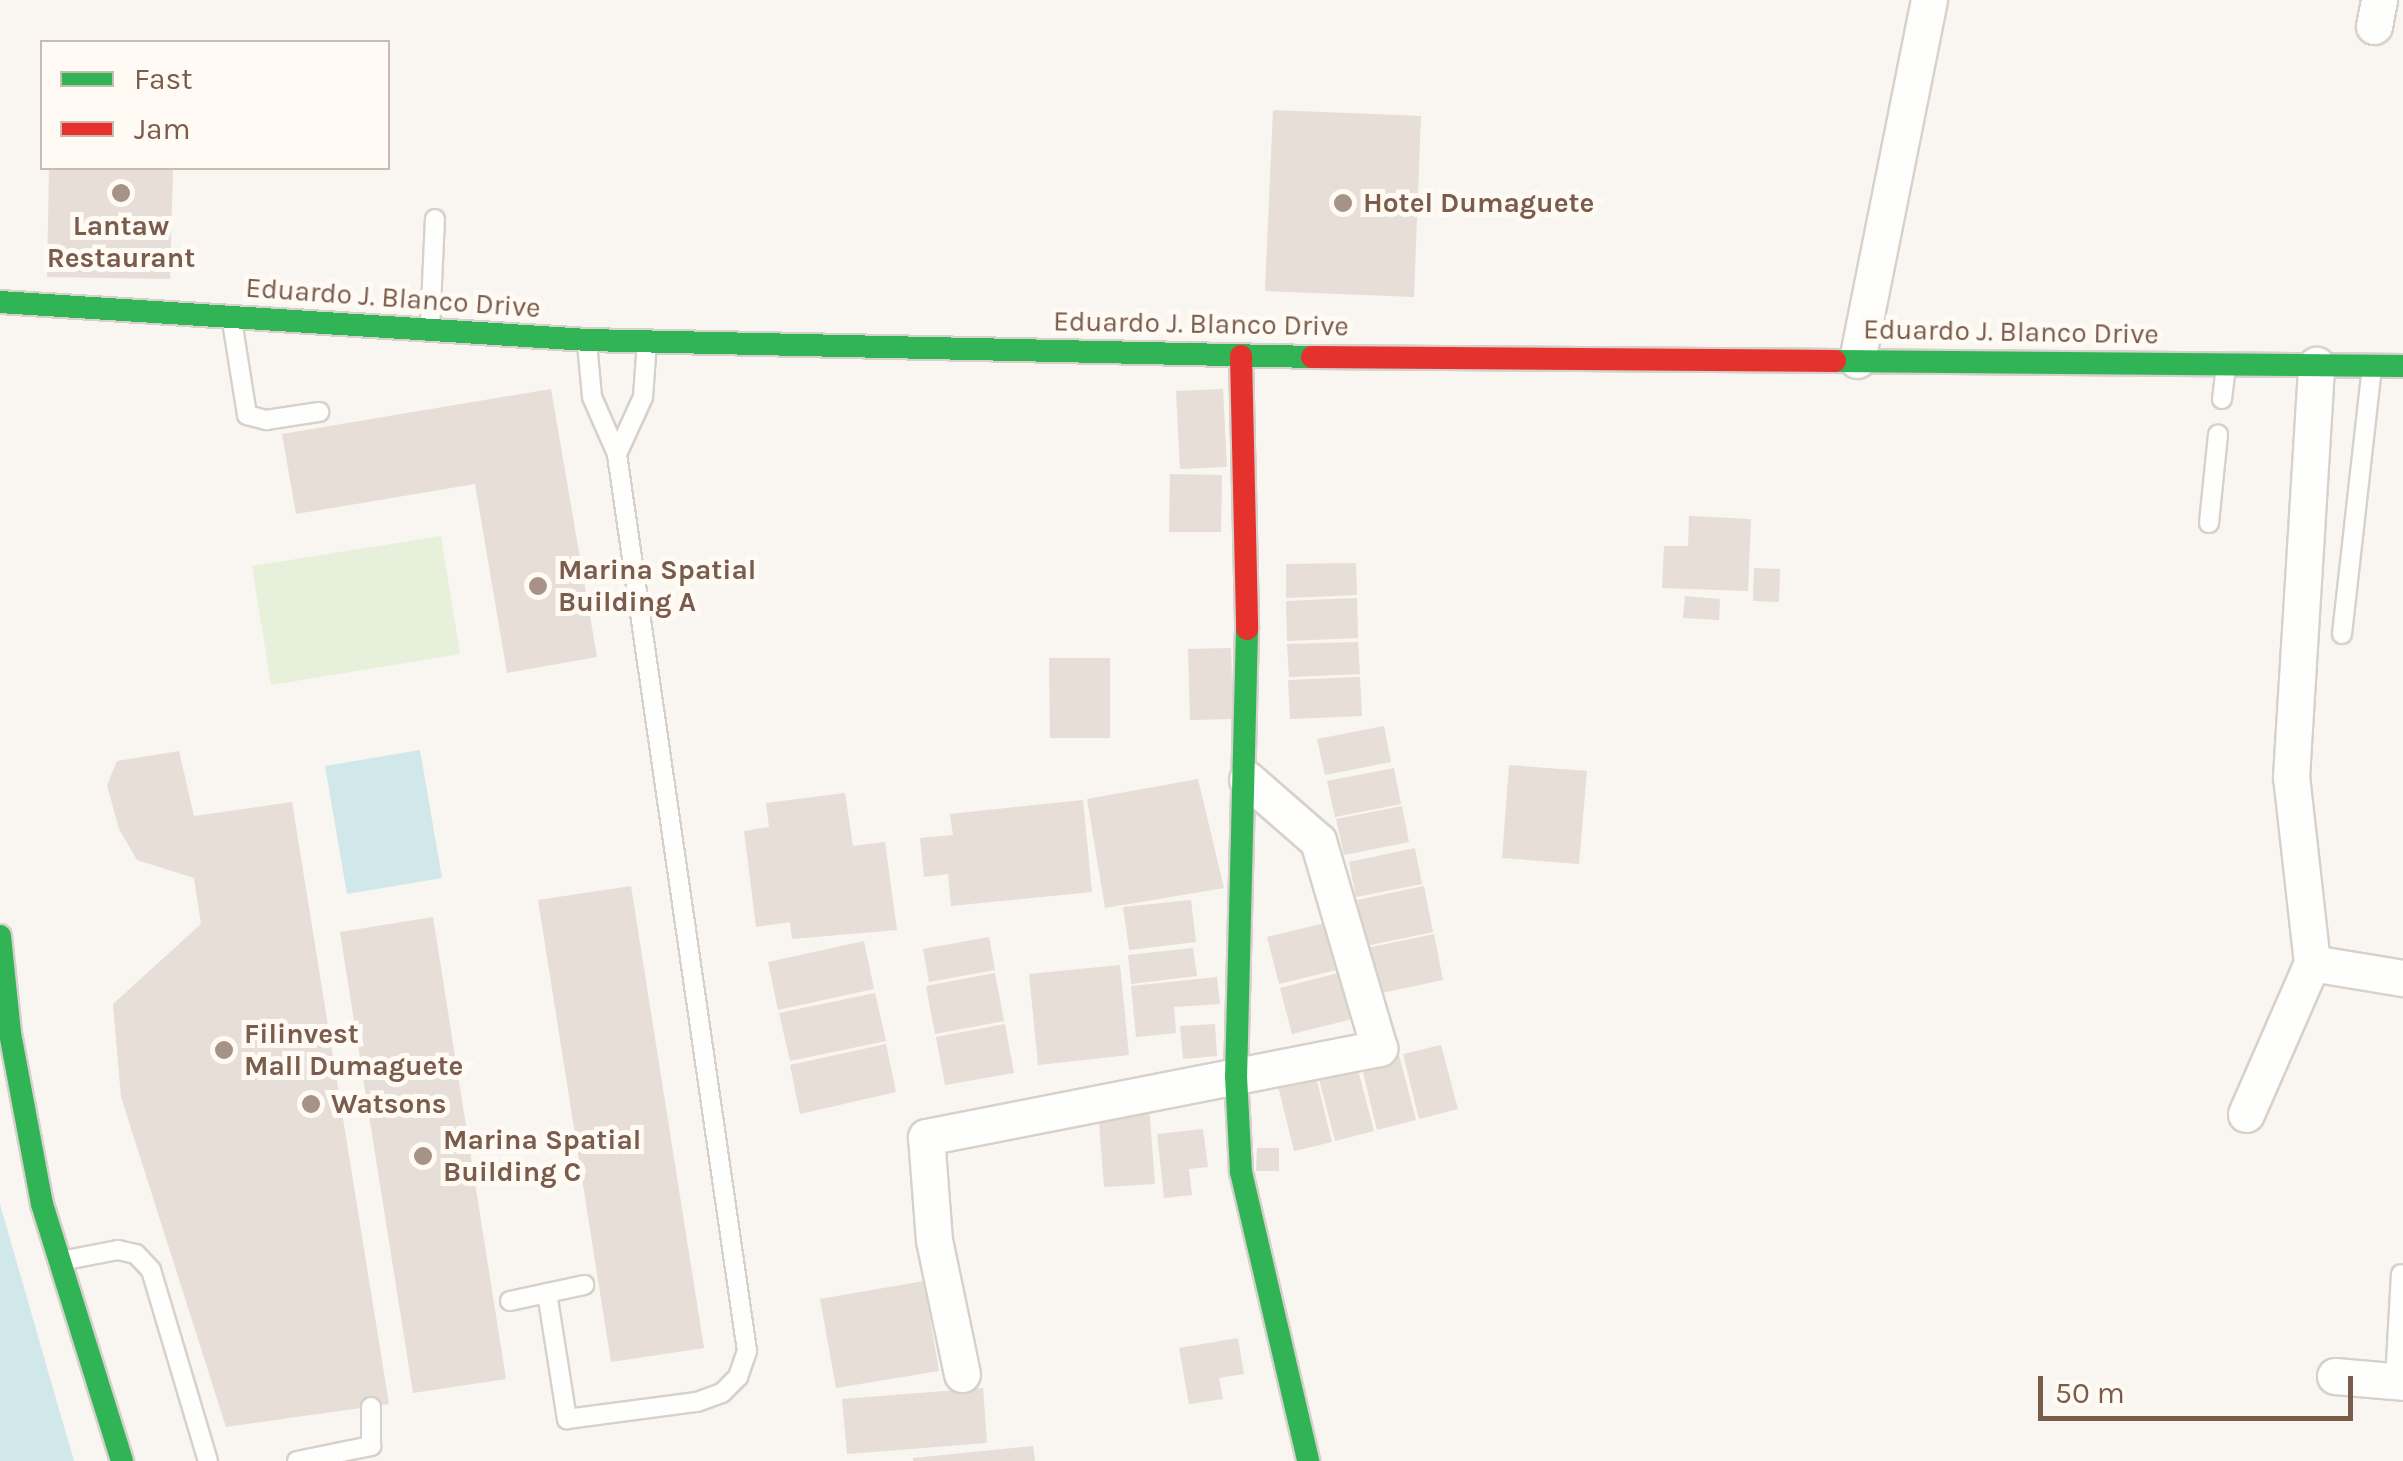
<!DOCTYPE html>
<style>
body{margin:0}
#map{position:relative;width:2403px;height:1461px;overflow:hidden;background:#f9f5f0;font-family:Karla,sans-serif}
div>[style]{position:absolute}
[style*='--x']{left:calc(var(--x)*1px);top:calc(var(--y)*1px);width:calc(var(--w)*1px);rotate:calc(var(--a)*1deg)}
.green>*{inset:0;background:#e7f0db}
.water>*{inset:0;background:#d0e8ea}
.building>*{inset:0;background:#e6ded7}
.roads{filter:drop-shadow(2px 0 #d7d1cb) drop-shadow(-2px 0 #d7d1cb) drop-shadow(0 2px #d7d1cb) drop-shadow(0 -2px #d7d1cb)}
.lane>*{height:18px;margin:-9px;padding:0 9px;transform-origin:9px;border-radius:9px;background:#fefefd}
.street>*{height:35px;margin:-17.5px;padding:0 17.5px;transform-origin:17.5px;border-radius:17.5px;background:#fefefd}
.fast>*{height:22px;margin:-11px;padding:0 11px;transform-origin:11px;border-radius:11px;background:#30b455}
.jam>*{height:22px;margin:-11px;padding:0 11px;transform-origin:11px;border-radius:11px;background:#e5322d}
.dots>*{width:28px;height:28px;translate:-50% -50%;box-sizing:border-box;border:5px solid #fffaf3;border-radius:50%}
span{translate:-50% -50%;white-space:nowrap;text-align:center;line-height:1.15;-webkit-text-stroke:10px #fffaf3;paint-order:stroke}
.poi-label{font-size:28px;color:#7a5c4d;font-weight:700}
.left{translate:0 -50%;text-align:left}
.street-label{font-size:28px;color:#7a5c4d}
.legend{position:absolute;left:40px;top:40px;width:350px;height:130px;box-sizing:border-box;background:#fffaf3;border:2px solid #cabbb1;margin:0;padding:12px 18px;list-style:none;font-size:30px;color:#7a5c4d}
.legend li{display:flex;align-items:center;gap:20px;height:50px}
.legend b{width:50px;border:2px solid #cabbb1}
.scale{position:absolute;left:2038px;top:1376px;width:315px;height:45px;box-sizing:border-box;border:5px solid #7a5c4d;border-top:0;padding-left:12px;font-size:30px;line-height:35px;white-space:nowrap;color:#7a5c4d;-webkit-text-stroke:8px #fffaf3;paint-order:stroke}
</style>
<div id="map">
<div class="green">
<div style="clip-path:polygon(441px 536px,460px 654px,271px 685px,252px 566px)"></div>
</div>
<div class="water">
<div style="clip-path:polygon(420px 750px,442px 878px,347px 894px,325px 766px)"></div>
<div style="clip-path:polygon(0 1204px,43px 1354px,74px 1461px,0 1461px)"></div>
</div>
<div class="building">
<div style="clip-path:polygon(1273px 110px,1421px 116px,1414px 297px,1265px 291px)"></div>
<div style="clip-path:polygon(49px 168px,173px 168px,170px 279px,47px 277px)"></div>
<div style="clip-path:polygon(551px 389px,597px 657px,507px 673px,475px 484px,296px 514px,282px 434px)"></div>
<div style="clip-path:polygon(1223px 389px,1227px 467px,1180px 469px,1176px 391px)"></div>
<div style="clip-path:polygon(1170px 474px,1222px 475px,1221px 532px,1169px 532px)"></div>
<div style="clip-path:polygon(1689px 516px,1751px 519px,1748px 591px,1662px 588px,1664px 546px,1688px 546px)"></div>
<div style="clip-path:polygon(1356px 563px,1357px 595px,1286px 598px,1286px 564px)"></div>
<div style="clip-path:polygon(1754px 568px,1780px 569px,1779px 602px,1753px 601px)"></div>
<div style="clip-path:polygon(1685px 596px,1720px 599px,1719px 620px,1683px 618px)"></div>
<div style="clip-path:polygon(1357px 598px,1358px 638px,1287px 641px,1286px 601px)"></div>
<div style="clip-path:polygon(1358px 642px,1360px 674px,1289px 677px,1287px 644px)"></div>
<div style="clip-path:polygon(1231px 648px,1233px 719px,1190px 720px,1188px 649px)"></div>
<div style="clip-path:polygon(1049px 658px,1110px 658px,1110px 738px,1050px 738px)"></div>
<div style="clip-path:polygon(1360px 677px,1362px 716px,1290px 719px,1288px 680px)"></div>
<div style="clip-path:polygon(1384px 726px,1391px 762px,1325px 775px,1317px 739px)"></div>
<div style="clip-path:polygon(179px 751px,194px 816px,292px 802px,389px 1404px,226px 1427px,121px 1097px,113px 1004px,201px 924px,194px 878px,137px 860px,119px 829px,107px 785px,117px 761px)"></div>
<div style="clip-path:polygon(1509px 765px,1587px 771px,1579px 864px,1502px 858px)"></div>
<div style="clip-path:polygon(1394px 768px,1401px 804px,1335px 817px,1327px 781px)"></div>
<div style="clip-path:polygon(1198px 779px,1224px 888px,1105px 908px,1087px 799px)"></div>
<div style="clip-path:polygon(845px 793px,853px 846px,885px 842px,897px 930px,792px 939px,790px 922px,756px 927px,744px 831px,769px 827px,766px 803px)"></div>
<div style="clip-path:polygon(1083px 800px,1092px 892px,951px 906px,948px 874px,924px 877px,920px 838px,953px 835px,950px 814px)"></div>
<div style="clip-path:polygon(1402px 806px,1409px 842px,1344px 855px,1336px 819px)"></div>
<div style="clip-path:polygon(1415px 848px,1422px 884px,1356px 897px,1349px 862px)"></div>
<div style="clip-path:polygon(631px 886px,704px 1348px,611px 1362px,538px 900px)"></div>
<div style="clip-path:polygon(1424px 886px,1433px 932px,1366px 946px,1357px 900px)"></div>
<div style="clip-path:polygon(1191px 900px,1196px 942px,1129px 950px,1123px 907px)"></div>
<div style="clip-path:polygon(433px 917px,506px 1379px,413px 1393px,340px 932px)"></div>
<div style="clip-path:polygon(1333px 921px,1345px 968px,1279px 984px,1267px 937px)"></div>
<div style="clip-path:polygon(1434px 934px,1443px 980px,1377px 994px,1367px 948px)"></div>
<div style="clip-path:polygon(989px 937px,995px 970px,929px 982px,923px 949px)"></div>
<div style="clip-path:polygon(864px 941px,874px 989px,778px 1010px,768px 962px)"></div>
<div style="clip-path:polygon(1193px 948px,1197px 976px,1131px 984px,1128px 955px)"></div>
<div style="clip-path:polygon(1120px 965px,1129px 1055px,1038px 1065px,1029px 974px)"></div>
<div style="clip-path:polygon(1346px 971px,1357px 1018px,1292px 1034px,1280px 988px)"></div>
<div style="clip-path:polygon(995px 973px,1004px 1021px,935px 1034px,926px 986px)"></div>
<div style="clip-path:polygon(1217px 977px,1220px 1004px,1174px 1007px,1176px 1033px,1136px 1037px,1131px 986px)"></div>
<div style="clip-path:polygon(875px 993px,886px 1041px,790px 1061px,779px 1013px)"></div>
<div style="clip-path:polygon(1005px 1024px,1014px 1073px,945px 1085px,936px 1037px)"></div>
<div style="clip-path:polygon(1215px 1024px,1217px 1056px,1183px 1059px,1180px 1026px)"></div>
<div style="clip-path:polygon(886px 1044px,896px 1092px,800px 1114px,790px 1065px)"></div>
<div style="clip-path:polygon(1441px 1045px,1458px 1109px,1419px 1119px,1403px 1054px)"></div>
<div style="clip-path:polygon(1399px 1055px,1416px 1120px,1377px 1130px,1361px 1064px)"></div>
<div style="clip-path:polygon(1357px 1066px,1374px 1131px,1335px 1141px,1318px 1075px)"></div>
<div style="clip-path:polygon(1316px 1077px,1332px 1142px,1294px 1151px,1278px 1086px)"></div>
<div style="clip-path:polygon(1149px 1106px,1155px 1184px,1104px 1187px,1098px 1109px)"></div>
<div style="clip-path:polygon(1203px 1129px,1208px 1167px,1189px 1169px,1192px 1195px,1164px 1198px,1157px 1134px)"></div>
<div style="clip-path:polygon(1257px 1148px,1279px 1148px,1279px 1171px,1256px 1171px)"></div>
<div style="clip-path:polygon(924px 1281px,939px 1371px,836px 1388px,820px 1299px)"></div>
<div style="clip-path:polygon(1238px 1338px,1244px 1374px,1219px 1378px,1223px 1399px,1189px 1404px,1179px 1348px)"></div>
<div style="clip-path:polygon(983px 1388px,987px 1443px,847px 1454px,842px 1399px)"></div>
<div style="clip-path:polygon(1033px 1446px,1035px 1461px,913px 1461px,913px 1458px)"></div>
</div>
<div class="roads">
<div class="lane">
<div style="--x:232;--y:321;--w:95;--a:80.9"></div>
<div style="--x:247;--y:415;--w:20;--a:15"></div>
<div style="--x:266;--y:420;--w:54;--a:-8.6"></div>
<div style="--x:430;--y:328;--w:109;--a:-87.4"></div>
<div style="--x:2222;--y:399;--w:35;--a:-83"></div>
<div style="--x:617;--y:454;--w:63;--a:-65.5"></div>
<div style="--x:643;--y:397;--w:56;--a:-85.9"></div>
<div style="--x:2209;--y:523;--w:89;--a:-84.2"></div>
<div style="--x:2342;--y:634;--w:270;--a:-83.6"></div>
<div style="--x:61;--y:1261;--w:58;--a:-10.9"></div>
<div style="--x:118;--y:1250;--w:18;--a:13"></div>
<div style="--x:136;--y:1254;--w:22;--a:47"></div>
<div style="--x:151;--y:1270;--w:199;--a:73.4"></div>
<div style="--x:547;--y:1293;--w:128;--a:81"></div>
<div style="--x:567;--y:1419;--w:131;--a:-7.5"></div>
<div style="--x:697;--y:1402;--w:27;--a:-20"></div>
<div style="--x:722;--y:1393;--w:23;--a:-45"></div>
<div style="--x:738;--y:1377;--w:28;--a:-71"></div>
<div style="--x:747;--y:1351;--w:906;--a:-98.25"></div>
<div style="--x:617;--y:454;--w:62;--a:-113.7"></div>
<div style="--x:592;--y:397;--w:54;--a:-95.3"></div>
<div style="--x:510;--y:1301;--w:76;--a:-12.2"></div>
<div style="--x:2395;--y:1381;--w:107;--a:-86.8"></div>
<div style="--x:297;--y:1461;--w:76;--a:-11.5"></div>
<div style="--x:371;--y:1446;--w:39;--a:-90"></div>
</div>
<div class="street">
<div style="--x:2374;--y:26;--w:26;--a:-79"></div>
<div style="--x:1857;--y:360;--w:367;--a:-78.7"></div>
<div style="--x:2312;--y:963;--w:92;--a:9.4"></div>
<div style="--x:2246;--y:1114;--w:165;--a:-66.4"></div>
<div style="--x:2312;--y:963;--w:187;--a:-96.4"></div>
<div style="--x:2291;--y:777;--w:413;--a:-86.5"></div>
<div style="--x:962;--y:1374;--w:137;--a:-101.8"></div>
<div style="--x:934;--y:1240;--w:103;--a:-94.4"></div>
<div style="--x:926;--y:1137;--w:462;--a:-11.1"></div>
<div style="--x:1379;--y:1048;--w:216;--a:-106.4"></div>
<div style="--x:1318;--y:841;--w:94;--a:-138.9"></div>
<div style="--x:2335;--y:1376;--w:68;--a:5"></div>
</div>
<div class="fast">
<div style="--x:0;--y:302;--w:588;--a:3.7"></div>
<div style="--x:587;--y:340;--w:725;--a:1.34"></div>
<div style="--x:1835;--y:361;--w:568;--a:0.5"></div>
<div style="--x:1247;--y:629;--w:447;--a:91.4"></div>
<div style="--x:1236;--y:1076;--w:96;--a:87"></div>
<div style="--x:1241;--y:1172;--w:297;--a:76.9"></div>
<div style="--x:0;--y:936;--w:98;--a:84.1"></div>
<div style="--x:10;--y:1033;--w:174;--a:79.4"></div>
<div style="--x:42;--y:1204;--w:269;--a:72.7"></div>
</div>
<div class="jam">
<div style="--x:1241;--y:356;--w:273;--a:88.7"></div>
<div style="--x:1312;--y:357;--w:523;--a:0.44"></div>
</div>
</div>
<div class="dots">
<div style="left:121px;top:193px;background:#a69286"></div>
<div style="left:1343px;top:203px;background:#a69286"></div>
<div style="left:538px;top:586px;background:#a69286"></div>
<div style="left:224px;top:1050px;background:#a69286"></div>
<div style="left:311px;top:1104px;background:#a69286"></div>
<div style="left:423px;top:1156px;background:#a69286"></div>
</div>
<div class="poi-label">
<span class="left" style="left:1363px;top:203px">Hotel Dumaguete</span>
<span style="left:121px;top:242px">Lantaw<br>Restaurant</span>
<span class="left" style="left:558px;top:586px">Marina Spatial<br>Building A</span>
<span class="left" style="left:244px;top:1050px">Filinvest<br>Mall Dumaguete</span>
<span class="left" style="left:331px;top:1104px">Watsons</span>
<span class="left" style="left:443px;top:1156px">Marina Spatial<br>Building C</span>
</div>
<div class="street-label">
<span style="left:393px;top:298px;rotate:4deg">Eduardo J. Blanco Drive</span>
<span style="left:1201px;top:324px;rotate:1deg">Eduardo J. Blanco Drive</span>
<span style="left:2011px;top:332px;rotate:1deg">Eduardo J. Blanco Drive</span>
</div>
<ul class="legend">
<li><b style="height:12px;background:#30b455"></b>Fast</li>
<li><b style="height:12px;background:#e5322d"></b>Jam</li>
</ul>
<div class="scale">50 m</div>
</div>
